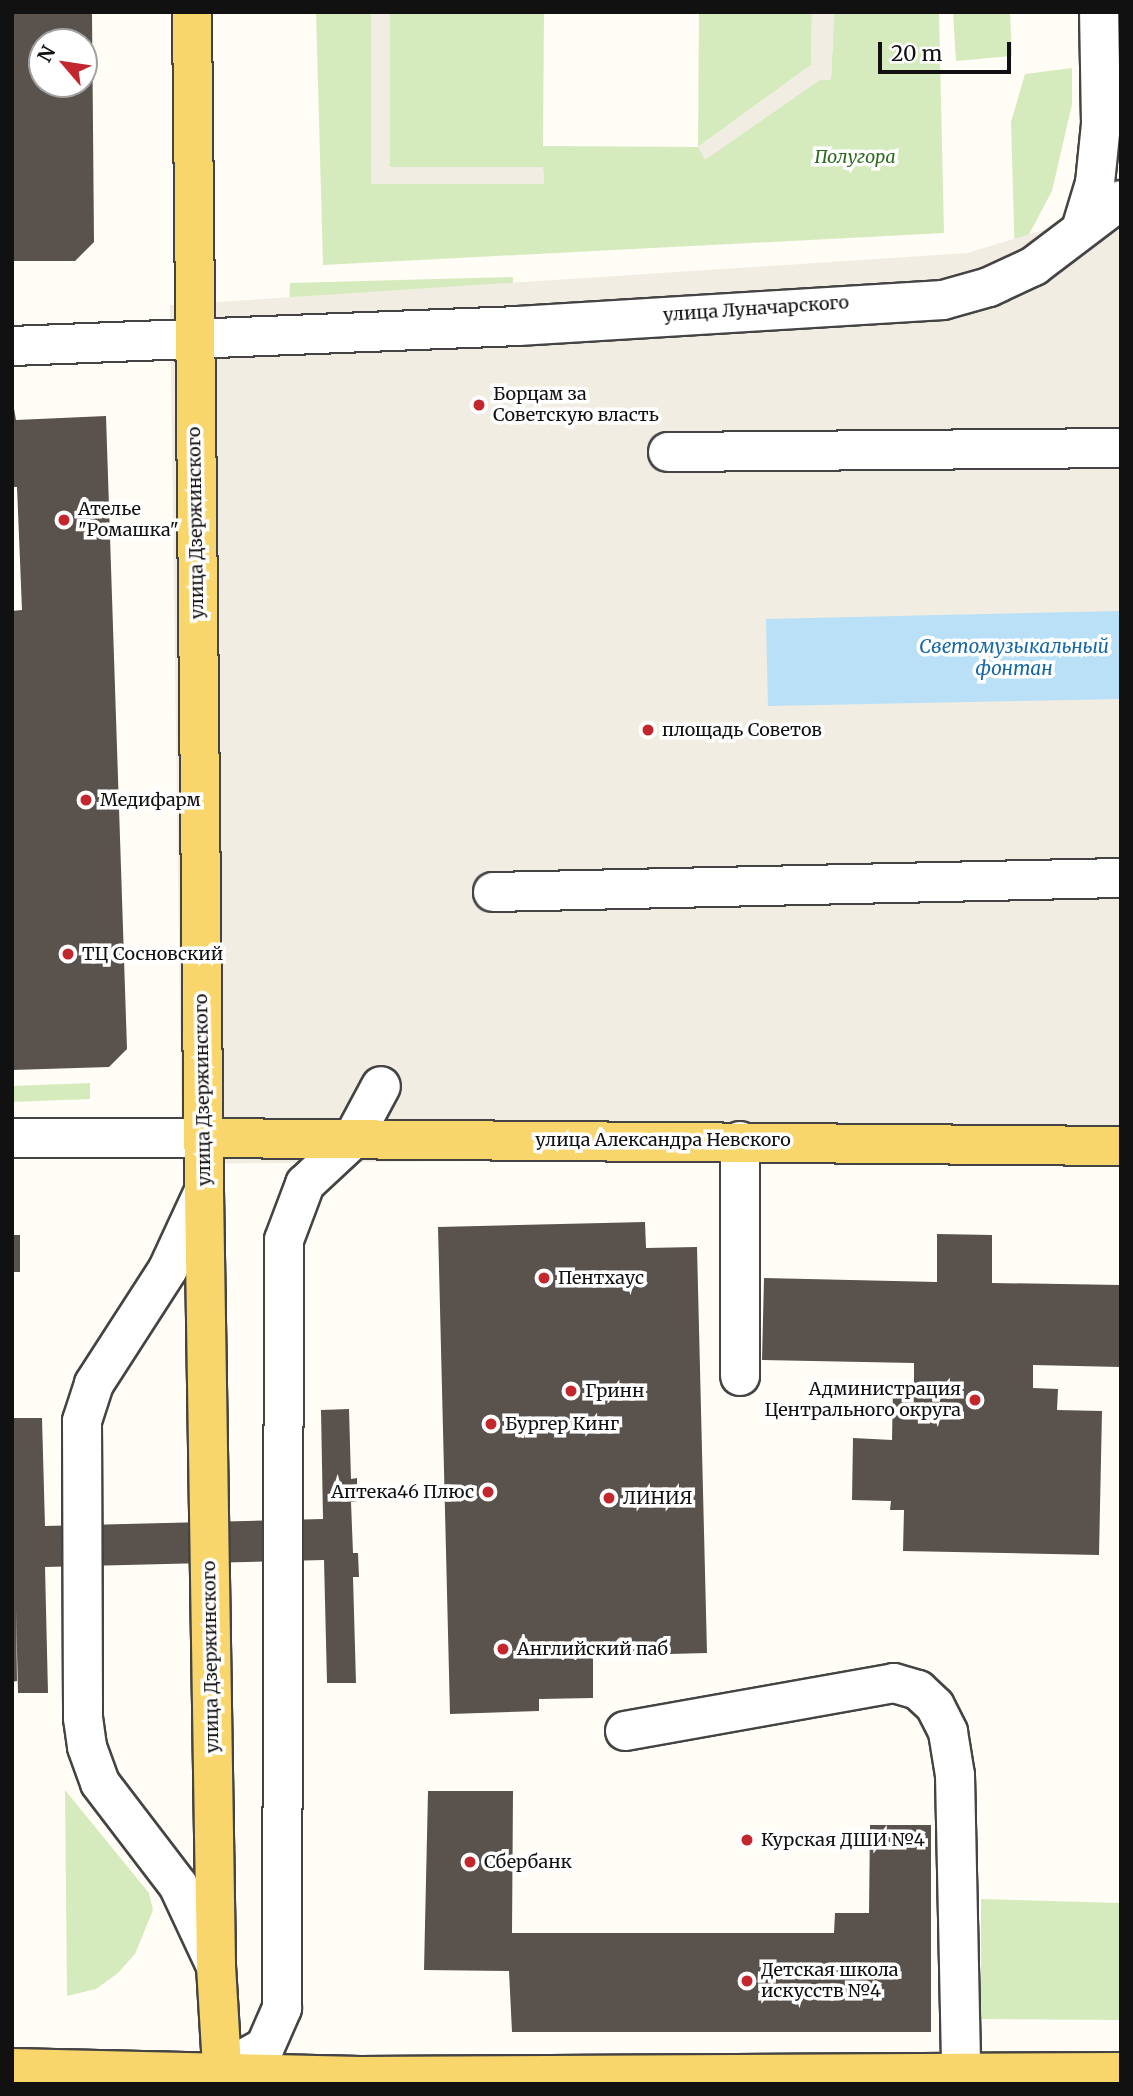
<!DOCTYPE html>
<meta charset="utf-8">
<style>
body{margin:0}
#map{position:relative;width:1133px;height:2096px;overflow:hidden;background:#fffdf5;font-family:Merriweather,serif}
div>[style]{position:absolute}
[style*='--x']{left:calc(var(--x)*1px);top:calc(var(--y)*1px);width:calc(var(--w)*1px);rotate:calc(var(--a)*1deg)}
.green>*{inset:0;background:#d5ebbd}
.plaza>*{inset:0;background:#f1ede2}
.water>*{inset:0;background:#b9e0f7}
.building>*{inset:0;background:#5a524d}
.roads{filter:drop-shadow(2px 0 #444) drop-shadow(-2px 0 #444) drop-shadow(0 2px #444) drop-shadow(0 -2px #444)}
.minor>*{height:38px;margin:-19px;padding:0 19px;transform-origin:19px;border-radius:19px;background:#fff}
.major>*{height:38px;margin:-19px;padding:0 19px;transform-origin:19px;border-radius:19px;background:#f9d66b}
.dots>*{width:19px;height:19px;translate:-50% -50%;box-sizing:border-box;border:4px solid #fff;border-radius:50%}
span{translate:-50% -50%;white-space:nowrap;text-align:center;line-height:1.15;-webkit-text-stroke:7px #fff;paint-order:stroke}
.park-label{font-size:18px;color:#2f6b1f;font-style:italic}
.street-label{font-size:18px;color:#111}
.poi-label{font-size:18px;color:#111}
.left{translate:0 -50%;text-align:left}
.right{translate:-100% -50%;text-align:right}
.water-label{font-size:19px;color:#1768a6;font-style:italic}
.frame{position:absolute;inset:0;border:14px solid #111;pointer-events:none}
.north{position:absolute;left:28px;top:28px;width:70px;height:70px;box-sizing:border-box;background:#fff;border:2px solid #a0a0a0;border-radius:50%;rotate:299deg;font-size:19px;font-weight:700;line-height:28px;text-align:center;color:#111}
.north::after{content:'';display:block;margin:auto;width:24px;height:32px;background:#c4262e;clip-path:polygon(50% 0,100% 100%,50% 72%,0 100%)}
.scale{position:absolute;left:878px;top:42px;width:133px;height:32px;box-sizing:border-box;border:4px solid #111;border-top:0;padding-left:9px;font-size:21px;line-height:24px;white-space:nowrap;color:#111;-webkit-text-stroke:5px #fff;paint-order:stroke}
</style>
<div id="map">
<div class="green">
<div style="clip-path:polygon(316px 12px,371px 12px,371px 184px,544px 184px,543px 167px,390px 168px,390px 12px,544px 12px,543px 146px,698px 147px,699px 12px,812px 12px,811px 65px,698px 147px,820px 80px,831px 80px,834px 12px,939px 12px,944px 233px,323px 265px)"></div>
<div style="clip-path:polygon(953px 12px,1010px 12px,1012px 56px,956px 61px)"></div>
<div style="clip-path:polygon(1072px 68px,1072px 104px,1052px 191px,1015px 261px,1011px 122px,1025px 74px)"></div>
<div style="clip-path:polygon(513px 277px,512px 300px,289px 309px,290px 283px)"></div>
<div style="clip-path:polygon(90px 1083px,90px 1099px,12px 1102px,12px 1086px)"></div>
<div style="clip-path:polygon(65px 1790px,149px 1893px,153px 1910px,135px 1954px,118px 1973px,96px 1989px,67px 1996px)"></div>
<div style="clip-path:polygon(981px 1899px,1121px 1903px,1121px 2020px,981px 2019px)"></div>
</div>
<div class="plaza">
<div style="clip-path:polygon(371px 12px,390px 12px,390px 167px,543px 167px,544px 184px,371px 184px)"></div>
<div style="clip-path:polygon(812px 12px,834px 12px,831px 80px,820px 80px,705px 160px,698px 147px,811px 65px)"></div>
<div style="clip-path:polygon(1121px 207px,1121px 1155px,182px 1164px,170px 305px,967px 253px)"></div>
</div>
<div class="water">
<div style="clip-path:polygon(1121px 611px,1121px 699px,768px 706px,766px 619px)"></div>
</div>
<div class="building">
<div style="clip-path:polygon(evenodd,12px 12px,92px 12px,94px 242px,75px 261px,12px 261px,12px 12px,42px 42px,84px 42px,84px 84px,42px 84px,42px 42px)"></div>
<div style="clip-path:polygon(12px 397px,16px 420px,106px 416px,127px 1049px,109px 1067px,12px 1070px,12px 611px,22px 610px,17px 487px,12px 487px)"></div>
<div style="clip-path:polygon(645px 1222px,646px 1248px,697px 1247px,707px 1653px,593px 1656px,593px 1698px,539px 1699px,539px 1711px,450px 1714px,438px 1227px)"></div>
<div style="clip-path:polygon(937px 1234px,992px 1235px,992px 1283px,1121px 1285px,1121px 1367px,1033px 1365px,1033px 1388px,1058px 1389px,1057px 1410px,1102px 1411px,1099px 1555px,903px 1551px,904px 1510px,890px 1510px,891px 1501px,852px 1500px,853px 1438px,892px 1440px,893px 1386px,914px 1386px,914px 1363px,762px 1360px,764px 1278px,937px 1282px)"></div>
<div style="clip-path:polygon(12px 1235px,20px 1235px,20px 1272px,12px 1272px)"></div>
<div style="clip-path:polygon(349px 1409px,351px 1479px,357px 1478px,357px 1502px,351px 1502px,353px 1553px,358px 1553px,359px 1577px,353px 1577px,356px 1683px,327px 1683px,324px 1560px,45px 1567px,48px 1693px,18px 1693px,16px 1609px,17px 1681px,12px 1682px,12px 1418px,42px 1418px,45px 1526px,323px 1519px,321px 1410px)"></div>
<div style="clip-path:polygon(428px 1791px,513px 1791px,512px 1933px,834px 1933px,835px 1913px,869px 1913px,870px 1825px,931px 1825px,931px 2032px,512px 2032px,509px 1971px,424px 1970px)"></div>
</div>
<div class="roads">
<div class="minor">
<div style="--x:1082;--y:226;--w:45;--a:-73.2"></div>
<div style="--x:1095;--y:183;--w:59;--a:-84.2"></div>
<div style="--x:1101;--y:124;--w:112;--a:-91"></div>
<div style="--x:12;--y:346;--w:506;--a:-2.26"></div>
<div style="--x:518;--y:326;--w:426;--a:-3.5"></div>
<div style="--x:943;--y:300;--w:48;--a:-15.8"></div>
<div style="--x:989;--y:287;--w:50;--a:-25"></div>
<div style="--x:1034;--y:266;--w:109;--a:-37.2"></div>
<div style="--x:668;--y:452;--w:453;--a:-0.5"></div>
<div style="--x:493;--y:892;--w:628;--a:-1.28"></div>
<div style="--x:12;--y:1138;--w:193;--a:0"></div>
<div style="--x:740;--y:1141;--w:235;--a:90"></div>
<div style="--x:204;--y:1191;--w:86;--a:114.8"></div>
<div style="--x:168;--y:1269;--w:137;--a:122.8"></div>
<div style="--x:94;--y:1384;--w:39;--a:108"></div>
<div style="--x:82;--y:1421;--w:297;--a:89.8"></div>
<div style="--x:83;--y:1718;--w:29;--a:82"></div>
<div style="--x:87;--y:1747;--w:38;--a:70"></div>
<div style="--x:100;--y:1783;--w:128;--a:52.6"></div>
<div style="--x:178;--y:1885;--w:89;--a:64.9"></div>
<div style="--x:625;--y:1731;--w:273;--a:-10.1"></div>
<div style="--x:894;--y:1683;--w:25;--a:16"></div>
<div style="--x:918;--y:1690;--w:23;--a:43"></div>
<div style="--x:935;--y:1706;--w:29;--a:63"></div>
<div style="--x:948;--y:1732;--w:44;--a:80.8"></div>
<div style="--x:955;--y:1775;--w:298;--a:88.8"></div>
<div style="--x:222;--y:2071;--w:49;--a:-29.2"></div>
<div style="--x:265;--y:2047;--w:43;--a:-66.4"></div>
<div style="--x:282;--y:2008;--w:768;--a:-89.85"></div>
<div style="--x:284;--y:1240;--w:60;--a:-69.4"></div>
<div style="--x:305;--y:1184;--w:64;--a:-43.1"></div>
<div style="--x:352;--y:1140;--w:61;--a:-61.8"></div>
</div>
<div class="major">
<div style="--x:192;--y:12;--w:1179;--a:89.42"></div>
<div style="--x:204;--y:1191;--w:775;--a:89.11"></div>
<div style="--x:216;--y:1966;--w:118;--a:86.6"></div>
<div style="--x:205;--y:1138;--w:916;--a:0.5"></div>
<div style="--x:12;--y:2068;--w:348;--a:1.3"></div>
<div style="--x:360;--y:2076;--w:761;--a:-0.3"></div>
</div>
</div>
<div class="dots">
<div style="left:479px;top:405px;background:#c4262e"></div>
<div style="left:64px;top:520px;background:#c4262e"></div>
<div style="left:648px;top:730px;background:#c4262e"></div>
<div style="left:86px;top:800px;background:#c4262e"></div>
<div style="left:68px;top:954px;background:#c4262e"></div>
<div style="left:544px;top:1278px;background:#c4262e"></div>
<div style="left:571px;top:1391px;background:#c4262e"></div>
<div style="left:975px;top:1400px;background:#c4262e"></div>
<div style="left:491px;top:1424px;background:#c4262e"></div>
<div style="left:488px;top:1492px;background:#c4262e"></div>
<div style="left:609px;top:1498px;background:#c4262e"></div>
<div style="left:503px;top:1649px;background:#c4262e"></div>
<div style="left:747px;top:1840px;background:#c4262e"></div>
<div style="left:470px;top:1862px;background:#c4262e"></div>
<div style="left:747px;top:1981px;background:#c4262e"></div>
</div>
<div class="park-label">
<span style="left:855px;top:157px">Полугора</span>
</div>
<div class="street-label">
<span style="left:756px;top:309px;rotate:-4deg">улица Луначарского</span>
<span style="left:196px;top:523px;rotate:-91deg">улица Дзержинского</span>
<span style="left:203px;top:1090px;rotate:-91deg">улица Дзержинского</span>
<span style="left:663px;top:1140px">улица Александра Невского</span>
<span style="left:211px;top:1657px;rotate:-91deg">улица Дзержинского</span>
</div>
<div class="poi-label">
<span class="left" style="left:493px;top:405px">Борцам за<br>Советскую власть</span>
<span class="left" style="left:78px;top:520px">Ателье<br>"Ромашка"</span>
<span class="left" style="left:662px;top:730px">площадь Советов</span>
<span class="left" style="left:100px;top:800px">Медифарм</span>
<span class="left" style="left:82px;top:954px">ТЦ Сосновский</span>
<span class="left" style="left:558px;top:1278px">Пентхаус</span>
<span class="right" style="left:961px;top:1400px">Администрация<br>Центрального округа</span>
<span class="left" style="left:585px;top:1391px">Гринн</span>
<span class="left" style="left:505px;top:1424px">Бургер Кинг</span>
<span class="right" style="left:474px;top:1492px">Аптека46 Плюс</span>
<span class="left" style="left:623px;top:1498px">ЛИНИЯ</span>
<span class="left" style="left:517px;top:1649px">Английский паб</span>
<span class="left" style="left:761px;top:1840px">Курская ДШИ №4</span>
<span class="left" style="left:484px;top:1862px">Сбербанк</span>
<span class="left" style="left:761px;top:1981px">Детская школа<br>искусств №4</span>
</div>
<div class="water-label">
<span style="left:1014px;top:658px">Светомузыкальный<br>фонтан</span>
</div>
<div class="frame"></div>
<div class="north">N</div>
<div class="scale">20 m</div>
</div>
